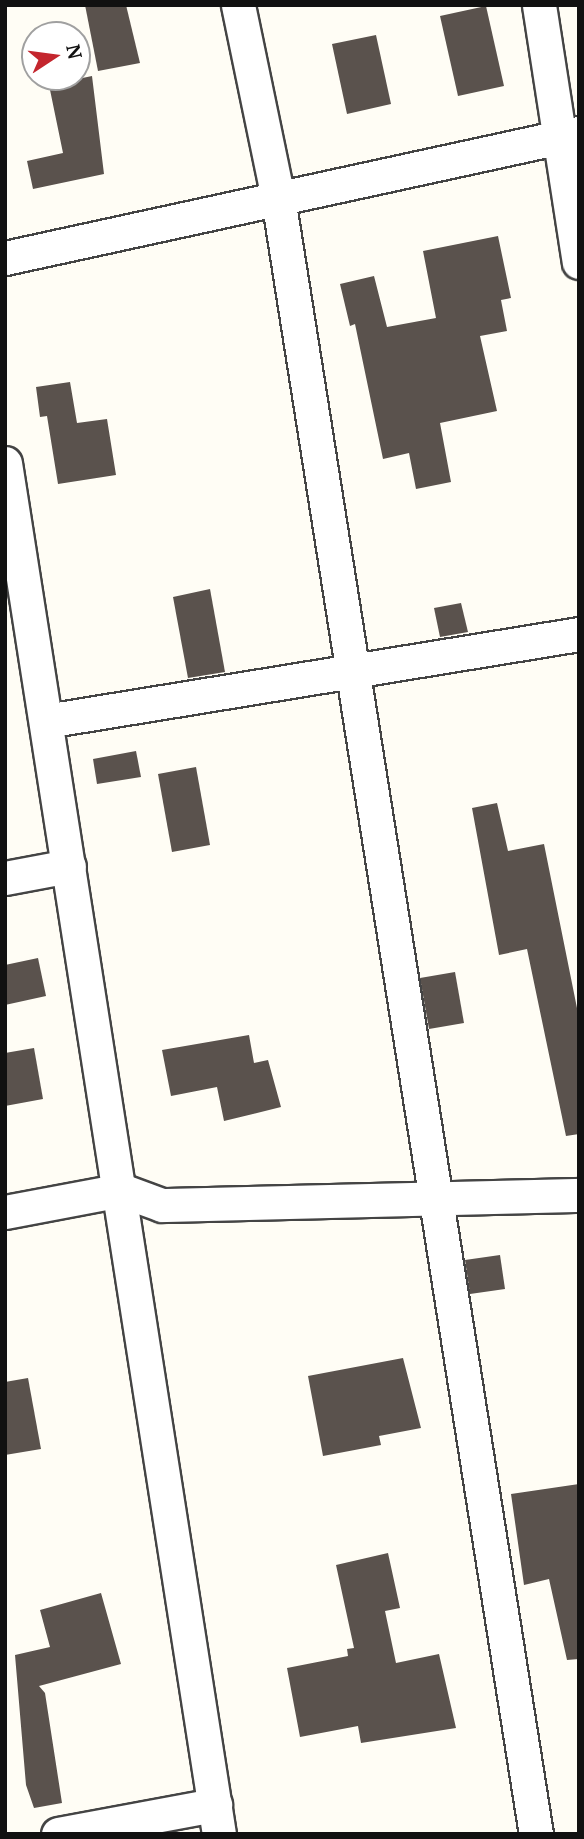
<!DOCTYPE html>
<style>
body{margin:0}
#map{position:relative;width:584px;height:1839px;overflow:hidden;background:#fffdf5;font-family:"PT Serif",serif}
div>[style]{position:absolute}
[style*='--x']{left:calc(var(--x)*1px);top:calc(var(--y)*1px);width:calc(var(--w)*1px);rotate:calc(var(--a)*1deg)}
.building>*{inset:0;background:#5a524d}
.roads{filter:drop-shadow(2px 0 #444) drop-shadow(-2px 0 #444) drop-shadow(0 2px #444) drop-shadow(0 -2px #444)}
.minor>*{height:33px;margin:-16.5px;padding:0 16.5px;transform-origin:16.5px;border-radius:16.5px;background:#fff}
span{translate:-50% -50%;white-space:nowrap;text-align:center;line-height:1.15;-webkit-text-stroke:7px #fff;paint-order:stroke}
.frame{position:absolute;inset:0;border:7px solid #111;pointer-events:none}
.north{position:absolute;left:21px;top:21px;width:70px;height:70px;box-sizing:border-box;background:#fff;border:2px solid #a0a0a0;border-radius:50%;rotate:77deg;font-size:19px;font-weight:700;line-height:28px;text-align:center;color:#111}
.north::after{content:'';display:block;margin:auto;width:24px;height:32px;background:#c4262e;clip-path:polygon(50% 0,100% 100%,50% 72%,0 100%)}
</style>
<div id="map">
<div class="building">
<div style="clip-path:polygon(85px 5px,126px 5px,140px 63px,98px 71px)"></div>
<div style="clip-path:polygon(486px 6px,504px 86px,458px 96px,440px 16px)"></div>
<div style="clip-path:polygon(376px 35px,391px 104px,347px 114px,332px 44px)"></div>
<div style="clip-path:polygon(92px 76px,104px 174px,33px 189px,27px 161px,63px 153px,49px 85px)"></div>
<div style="clip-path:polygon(498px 236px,511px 298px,501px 300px,507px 331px,480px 336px,497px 411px,440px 423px,451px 482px,416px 489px,409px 453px,383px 459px,355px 324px,350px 326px,340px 284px,374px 276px,387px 327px,436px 318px,423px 251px)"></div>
<div style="clip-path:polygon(70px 382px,77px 423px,107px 419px,116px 475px,58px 484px,47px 416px,40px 417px,36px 387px)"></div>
<div style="clip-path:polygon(210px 589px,225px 672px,188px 678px,173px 597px)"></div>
<div style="clip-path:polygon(461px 603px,468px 632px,440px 637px,434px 608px)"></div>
<div style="clip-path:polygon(136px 751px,141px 777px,97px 784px,93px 759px)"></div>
<div style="clip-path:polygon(196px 767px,210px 845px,172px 852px,158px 774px)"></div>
<div style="clip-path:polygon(497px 803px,508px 851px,544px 844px,579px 1018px,579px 1134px,566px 1136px,527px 949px,499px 955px,472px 808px)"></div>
<div style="clip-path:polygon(38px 958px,46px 996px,5px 1005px,5px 965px)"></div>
<div style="clip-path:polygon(455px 972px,464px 1023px,429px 1029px,420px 978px)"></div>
<div style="clip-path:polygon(249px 1035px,254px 1063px,268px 1060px,281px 1107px,224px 1121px,217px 1087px,171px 1096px,162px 1050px)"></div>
<div style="clip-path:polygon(34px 1048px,43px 1099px,5px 1106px,5px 1053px)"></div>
<div style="clip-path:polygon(500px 1255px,505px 1289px,470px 1294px,465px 1260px)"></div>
<div style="clip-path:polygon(403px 1358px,421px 1428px,379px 1436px,381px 1445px,323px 1456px,308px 1376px)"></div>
<div style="clip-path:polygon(28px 1378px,41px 1449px,5px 1455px,5px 1382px)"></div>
<div style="clip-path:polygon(579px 1484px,579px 1659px,567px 1660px,549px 1579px,524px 1585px,511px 1494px)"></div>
<div style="clip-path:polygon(388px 1553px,400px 1608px,385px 1611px,396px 1663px,439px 1654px,456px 1728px,361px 1743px,358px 1726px,300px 1737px,287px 1668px,348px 1656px,347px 1649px,354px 1648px,336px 1565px)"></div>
<div style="clip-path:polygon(101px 1593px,121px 1664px,39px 1686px,45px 1693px,62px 1803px,34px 1808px,26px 1785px,15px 1655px,50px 1647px,40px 1610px)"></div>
</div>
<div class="roads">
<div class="minor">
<div style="--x:238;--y:5;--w:197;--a:78.3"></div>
<div style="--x:278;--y:198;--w:1656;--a:81.04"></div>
<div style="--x:539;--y:5;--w:260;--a:81.2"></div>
<div style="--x:5;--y:258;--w:587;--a:-12.29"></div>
<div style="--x:5;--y:463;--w:1388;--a:81.13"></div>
<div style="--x:46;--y:721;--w:540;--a:-9.27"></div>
<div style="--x:5;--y:878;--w:65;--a:-10.6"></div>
<div style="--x:5;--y:1212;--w:118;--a:-10.7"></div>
<div style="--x:121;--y:1190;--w:44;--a:20.1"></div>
<div style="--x:162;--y:1205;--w:417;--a:-1.4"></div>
<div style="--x:58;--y:1834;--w:160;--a:-10.5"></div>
</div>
</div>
<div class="frame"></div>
<div class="north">N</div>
</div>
